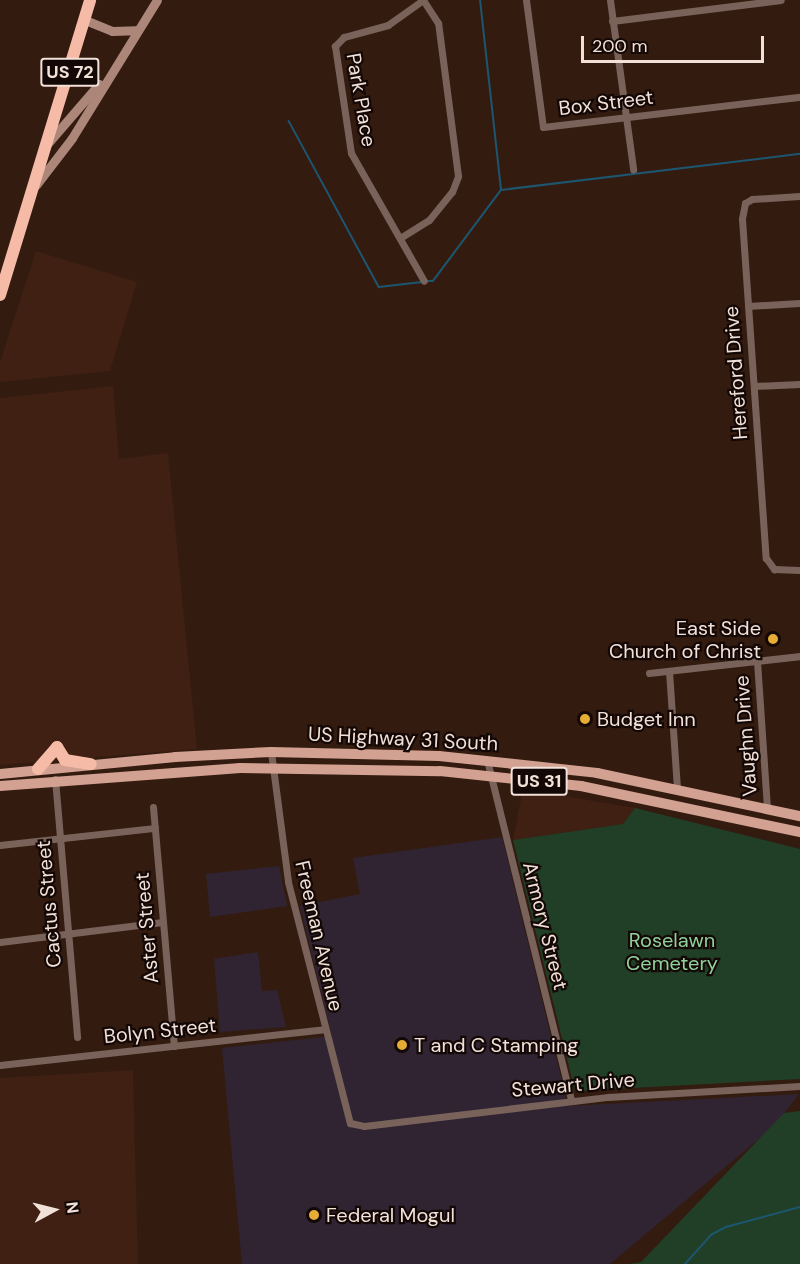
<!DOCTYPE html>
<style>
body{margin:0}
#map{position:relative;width:800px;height:1264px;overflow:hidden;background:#331b10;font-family:"DM Sans",sans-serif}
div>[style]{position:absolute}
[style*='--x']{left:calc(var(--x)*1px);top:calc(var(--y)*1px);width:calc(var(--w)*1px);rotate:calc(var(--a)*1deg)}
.built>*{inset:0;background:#3f2012}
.industrial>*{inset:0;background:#302432}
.green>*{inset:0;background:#203f26}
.stream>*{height:1.5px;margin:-0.75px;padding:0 0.75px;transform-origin:0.75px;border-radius:0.75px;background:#1c5670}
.street>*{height:7px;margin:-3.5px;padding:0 3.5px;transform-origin:3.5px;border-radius:3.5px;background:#79625a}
.secondary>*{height:9px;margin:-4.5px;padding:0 4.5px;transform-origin:4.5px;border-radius:4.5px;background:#ab8679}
.primary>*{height:10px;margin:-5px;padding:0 5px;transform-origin:5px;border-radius:5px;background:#d2a191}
.highway>*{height:12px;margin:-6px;padding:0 6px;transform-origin:6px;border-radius:6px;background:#f5bba7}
.dots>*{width:16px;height:16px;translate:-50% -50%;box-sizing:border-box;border:3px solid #130805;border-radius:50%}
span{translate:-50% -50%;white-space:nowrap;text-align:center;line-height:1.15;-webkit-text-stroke:4.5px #130805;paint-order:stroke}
.shield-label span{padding:2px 4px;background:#130805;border:2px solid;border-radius:4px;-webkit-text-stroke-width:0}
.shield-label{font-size:18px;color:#f2e1d9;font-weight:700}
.street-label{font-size:20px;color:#f2e1d9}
.poi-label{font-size:20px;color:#f2e1d9}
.right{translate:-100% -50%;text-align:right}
.left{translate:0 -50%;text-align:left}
.park-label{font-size:20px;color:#90d29b}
.north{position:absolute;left:24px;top:1180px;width:60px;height:60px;-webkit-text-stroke:4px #130805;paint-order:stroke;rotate:83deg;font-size:16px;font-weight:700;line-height:24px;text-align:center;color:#f2e1d9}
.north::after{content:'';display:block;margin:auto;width:21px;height:27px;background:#f2e1d9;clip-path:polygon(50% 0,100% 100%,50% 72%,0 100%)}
.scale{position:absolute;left:581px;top:36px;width:183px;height:27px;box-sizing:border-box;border:3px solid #f2e1d9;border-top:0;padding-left:8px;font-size:18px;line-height:21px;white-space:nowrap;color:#f2e1d9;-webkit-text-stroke:4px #130805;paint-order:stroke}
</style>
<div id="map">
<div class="built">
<div style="clip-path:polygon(36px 251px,137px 282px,110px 371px,0 382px,0 362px)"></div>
<div style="clip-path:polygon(113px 386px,119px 459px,168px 453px,197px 749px,0 765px,0 398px)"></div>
<div style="clip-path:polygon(523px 789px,635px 808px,623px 824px,513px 840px)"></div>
<div style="clip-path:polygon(133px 1070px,138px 1264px,0 1264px,0 1078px)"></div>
</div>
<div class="industrial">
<div style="clip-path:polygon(502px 837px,568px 1106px,799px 1094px,774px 1126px,610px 1264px,242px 1264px,222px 1048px,332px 1036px,300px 906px,360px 894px,353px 858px)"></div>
<div style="clip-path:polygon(279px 866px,287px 906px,210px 917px,206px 874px)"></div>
<div style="clip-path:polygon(258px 952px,262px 991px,277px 990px,286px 1027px,220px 1032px,214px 959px)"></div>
</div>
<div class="green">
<div style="clip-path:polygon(635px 808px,800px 849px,800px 1079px,575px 1091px,513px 840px,623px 824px)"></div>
<div style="clip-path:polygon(800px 1111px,800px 1264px,629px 1264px,641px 1262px,784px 1113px)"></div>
</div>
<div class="stream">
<div style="--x:289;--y:121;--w:189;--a:61.5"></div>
<div style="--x:379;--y:287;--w:43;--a:-6.6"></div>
<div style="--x:501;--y:190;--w:301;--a:-6.9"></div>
<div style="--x:427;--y:281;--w:6;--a:0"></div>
<div style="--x:433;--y:281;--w:114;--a:-53.2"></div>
<div style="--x:501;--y:190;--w:191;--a:-96.3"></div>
<div style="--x:685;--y:1264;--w:39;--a:-48"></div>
<div style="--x:711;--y:1235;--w:17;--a:-28"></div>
<div style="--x:726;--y:1227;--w:77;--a:-15.1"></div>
</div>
<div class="street">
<div style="--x:526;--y:0;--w:128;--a:82.4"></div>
<div style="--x:543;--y:127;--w:259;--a:-6.7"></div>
<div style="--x:610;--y:0;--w:171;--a:82.2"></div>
<div style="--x:612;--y:21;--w:170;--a:-7.1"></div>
<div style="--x:800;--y:196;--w:48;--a:176.4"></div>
<div style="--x:752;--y:199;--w:8;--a:150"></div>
<div style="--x:745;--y:203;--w:16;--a:101"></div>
<div style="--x:742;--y:219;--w:340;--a:86"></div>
<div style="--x:766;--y:558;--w:14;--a:54"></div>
<div style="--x:774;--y:569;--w:26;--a:2"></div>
<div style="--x:400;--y:238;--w:34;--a:-32"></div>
<div style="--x:429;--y:220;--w:36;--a:-51"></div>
<div style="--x:452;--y:192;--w:17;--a:-69"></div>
<div style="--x:458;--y:176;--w:154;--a:-97.4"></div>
<div style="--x:438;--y:23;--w:27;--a:-123"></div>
<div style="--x:423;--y:0;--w:43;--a:144.5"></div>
<div style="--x:388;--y:25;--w:46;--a:164.7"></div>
<div style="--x:344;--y:37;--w:13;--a:135"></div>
<div style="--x:335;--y:46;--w:108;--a:81.5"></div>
<div style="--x:351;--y:153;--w:147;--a:60.3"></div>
<div style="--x:748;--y:306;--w:52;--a:-3.3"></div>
<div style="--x:754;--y:386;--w:46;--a:-2.5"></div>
<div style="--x:757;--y:661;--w:148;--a:86.1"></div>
<div style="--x:669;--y:671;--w:117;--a:86.1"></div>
<div style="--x:649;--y:673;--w:152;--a:-6.4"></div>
<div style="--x:271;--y:752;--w:131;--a:82.5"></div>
<div style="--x:288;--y:882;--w:249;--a:75.6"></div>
<div style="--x:350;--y:1123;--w:14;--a:12"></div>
<div style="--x:364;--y:1126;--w:246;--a:-6.8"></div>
<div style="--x:608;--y:1097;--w:192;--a:-3.3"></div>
<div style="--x:487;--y:760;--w:350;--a:76.1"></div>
<div style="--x:55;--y:779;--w:259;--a:85.1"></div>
<div style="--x:153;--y:807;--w:240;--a:85"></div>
<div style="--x:0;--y:845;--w:156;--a:-6.3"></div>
<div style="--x:0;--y:942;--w:164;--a:-7"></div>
<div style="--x:0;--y:1065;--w:326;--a:-6.3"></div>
</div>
<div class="secondary">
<div style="--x:85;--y:20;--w:29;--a:22"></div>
<div style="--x:112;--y:31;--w:24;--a:-2"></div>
<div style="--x:48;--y:143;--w:78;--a:-49.2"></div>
<div style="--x:36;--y:185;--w:59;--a:-52.5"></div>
<div style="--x:72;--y:138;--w:162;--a:-58.4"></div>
</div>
<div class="primary">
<div style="--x:0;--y:774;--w:176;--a:-5.5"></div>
<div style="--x:175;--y:757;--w:96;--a:-3"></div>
<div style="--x:271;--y:752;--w:168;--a:1.4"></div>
<div style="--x:439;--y:756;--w:159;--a:6.1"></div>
<div style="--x:597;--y:773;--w:208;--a:12"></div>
<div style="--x:0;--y:786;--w:241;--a:-4.3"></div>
<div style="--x:240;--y:768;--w:200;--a:0.9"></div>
<div style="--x:440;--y:771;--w:142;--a:6.1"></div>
<div style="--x:581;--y:786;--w:224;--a:11.9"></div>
</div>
<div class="highway">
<div style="--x:0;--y:295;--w:308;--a:-73"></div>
<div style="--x:38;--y:769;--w:29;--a:-49"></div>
<div style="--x:57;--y:747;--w:15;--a:58"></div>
<div style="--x:65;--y:760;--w:26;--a:9"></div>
</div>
<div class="dots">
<div style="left:773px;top:639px;background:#e5ad35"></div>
<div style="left:585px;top:719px;background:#e5ad35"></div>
<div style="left:402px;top:1045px;background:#e5ad35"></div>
<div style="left:314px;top:1215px;background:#e5ad35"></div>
</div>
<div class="shield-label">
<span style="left:70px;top:72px">US 72</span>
<span style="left:539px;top:781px">US 31</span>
</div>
<div class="street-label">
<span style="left:361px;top:100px;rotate:80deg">Park Place</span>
<span style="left:606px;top:103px;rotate:-7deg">Box Street</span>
<span style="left:736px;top:373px;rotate:-94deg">Hereford Drive</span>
<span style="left:746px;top:736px;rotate:-94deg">Vaughn Drive</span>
<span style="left:403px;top:739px;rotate:3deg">US Highway 31 South</span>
<span style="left:49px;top:904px;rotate:-95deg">Cactus Street</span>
<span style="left:545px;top:926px;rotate:76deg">Armory Street</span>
<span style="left:147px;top:928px;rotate:-95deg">Aster Street</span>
<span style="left:319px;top:936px;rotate:77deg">Freeman Avenue</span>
<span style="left:160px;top:1031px;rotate:-6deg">Bolyn Street</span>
<span style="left:573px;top:1085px;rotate:-5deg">Stewart Drive</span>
</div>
<div class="poi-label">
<span class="right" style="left:761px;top:640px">East Side<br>Church of Christ</span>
<span class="left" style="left:597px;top:719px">Budget Inn</span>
<span class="left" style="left:414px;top:1045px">T and C Stamping</span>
<span class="left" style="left:326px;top:1215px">Federal Mogul</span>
</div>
<div class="park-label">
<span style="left:672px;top:952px">Roselawn<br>Cemetery</span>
</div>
<div class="north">N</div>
<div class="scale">200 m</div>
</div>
